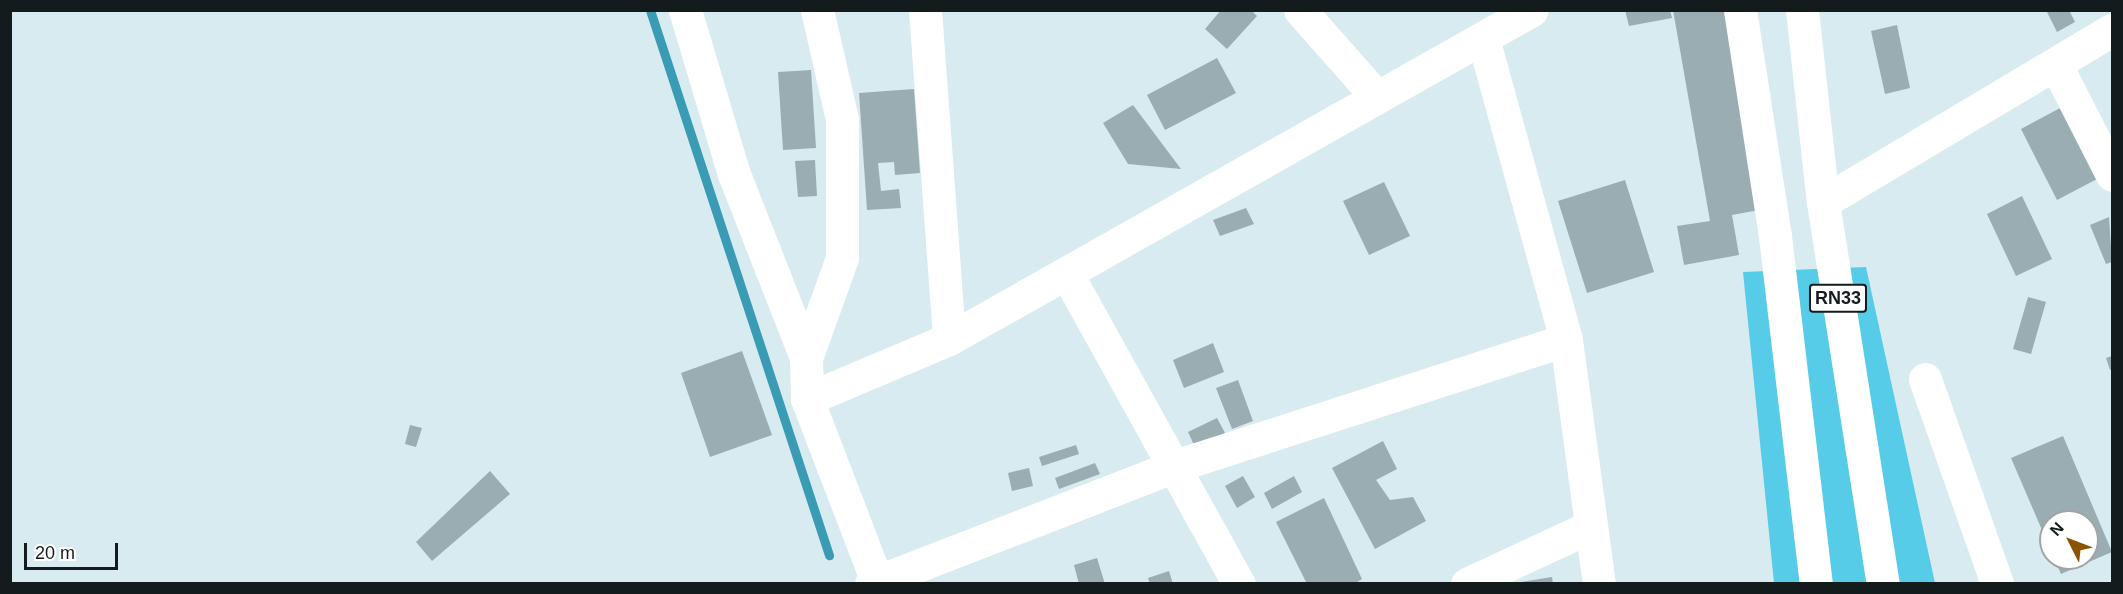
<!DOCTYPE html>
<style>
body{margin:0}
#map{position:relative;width:2123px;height:594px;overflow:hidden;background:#d7ebf1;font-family:Arial,sans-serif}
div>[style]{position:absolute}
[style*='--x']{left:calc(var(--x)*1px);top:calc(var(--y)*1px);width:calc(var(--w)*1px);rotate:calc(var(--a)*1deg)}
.green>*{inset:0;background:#57cce8}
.stream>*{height:9px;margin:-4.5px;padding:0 4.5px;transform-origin:4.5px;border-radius:4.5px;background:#3a9cb4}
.building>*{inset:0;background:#9aadb3}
.street>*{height:33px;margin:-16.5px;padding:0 16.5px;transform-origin:16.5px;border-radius:16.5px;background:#fff}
.primary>*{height:33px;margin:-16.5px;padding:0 16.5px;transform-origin:16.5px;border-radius:16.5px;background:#fff}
span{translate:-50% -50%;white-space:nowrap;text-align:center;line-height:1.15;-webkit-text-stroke:6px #fff;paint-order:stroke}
.shield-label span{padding:2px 4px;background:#fff;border:2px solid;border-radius:4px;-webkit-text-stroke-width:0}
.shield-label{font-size:18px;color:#141b1d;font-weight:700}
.frame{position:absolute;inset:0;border:12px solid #141b1d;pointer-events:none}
.north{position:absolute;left:2039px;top:510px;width:60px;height:60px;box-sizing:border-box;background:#fff;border:2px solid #a1a4a5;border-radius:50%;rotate:312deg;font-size:16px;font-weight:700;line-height:24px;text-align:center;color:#141b1d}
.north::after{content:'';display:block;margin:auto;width:21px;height:27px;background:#8b5405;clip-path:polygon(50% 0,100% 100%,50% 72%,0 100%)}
.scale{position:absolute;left:24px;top:543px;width:94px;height:27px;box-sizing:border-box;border:3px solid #141b1d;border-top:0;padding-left:8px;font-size:18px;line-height:21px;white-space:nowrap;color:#141b1d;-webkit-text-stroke:4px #fff;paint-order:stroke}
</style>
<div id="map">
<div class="green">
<div style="clip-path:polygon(1866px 267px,1935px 583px,1774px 583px,1743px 272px)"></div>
</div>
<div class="stream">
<div style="--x:650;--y:10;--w:574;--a:71.82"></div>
</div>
<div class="building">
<div style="clip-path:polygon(1221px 10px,1251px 10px,1257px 16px,1227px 49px,1205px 29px)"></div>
<div style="clip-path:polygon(1625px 10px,1670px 10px,1672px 18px,1629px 26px)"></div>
<div style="clip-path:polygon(1673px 10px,1724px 10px,1759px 210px,1732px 215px,1739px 255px,1684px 265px,1677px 226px,1710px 221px)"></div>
<div style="clip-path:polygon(2046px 10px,2069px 10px,2075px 22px,2057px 32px)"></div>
<div style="clip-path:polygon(1897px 25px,1910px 88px,1885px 94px,1871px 31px)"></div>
<div style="clip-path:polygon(1217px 58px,1236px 93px,1165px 130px,1147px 95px)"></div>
<div style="clip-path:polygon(811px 70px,816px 148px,783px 150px,778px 72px)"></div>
<div style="clip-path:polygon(914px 89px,920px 173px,895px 175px,894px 162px,878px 163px,881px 191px,899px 189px,901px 208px,867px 210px,859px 93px)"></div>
<div style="clip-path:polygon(1133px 105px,1181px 169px,1128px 164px,1103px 123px)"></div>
<div style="clip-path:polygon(2062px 107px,2099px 178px,2057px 200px,2021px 129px)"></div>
<div style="clip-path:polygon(815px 160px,817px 196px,798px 197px,795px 161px)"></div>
<div style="clip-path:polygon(1625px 180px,1654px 272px,1587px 293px,1558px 201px)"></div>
<div style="clip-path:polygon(1384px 182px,1410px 236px,1369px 255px,1343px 201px)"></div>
<div style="clip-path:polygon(2022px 196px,2052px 259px,2016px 276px,1987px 214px)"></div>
<div style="clip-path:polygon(1246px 208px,1254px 224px,1220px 236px,1213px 220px)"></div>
<div style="clip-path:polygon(2109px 217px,2112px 262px,2106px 264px,2090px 225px)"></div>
<div style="clip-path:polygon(2028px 297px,2046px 302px,2031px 354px,2013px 349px)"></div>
<div style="clip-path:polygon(1213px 343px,1224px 372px,1184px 388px,1173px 360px)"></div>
<div style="clip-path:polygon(742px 351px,772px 435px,710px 457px,681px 373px)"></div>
<div style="clip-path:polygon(2112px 356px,2112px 369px,2110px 370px,2106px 358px)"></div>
<div style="clip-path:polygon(1238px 380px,1253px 421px,1232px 429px,1216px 388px)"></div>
<div style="clip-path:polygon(1217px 418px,1225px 433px,1195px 447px,1188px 432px)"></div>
<div style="clip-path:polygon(410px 425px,422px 428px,416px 447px,405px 444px)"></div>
<div style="clip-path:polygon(2063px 436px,2112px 552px,2061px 574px,2054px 558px,2087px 558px,2087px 522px,2051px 522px,2051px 551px,2011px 458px)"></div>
<div style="clip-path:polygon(1383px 441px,1397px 469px,1376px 480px,1390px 500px,1413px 497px,1426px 521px,1375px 549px,1332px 468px)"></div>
<div style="clip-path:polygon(1076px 445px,1079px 454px,1042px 466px,1039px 457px)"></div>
<div style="clip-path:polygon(1095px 463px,1100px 474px,1059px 489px,1055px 478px)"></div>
<div style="clip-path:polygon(1029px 468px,1033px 486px,1012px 491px,1008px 473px)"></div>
<div style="clip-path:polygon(490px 471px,510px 494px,432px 561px,416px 542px)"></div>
<div style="clip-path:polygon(1243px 476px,1255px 497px,1237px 508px,1225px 486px)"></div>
<div style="clip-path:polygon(1294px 476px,1302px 492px,1272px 509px,1264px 493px)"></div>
<div style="clip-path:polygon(1324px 498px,1362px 579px,1354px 584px,1307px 584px,1276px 522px)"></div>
<div style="clip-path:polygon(1097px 558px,1105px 584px,1079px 584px,1074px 565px)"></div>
<div style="clip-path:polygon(1169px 571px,1173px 584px,1150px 584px,1148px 578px)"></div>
<div style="clip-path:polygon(1552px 577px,1553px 584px,1521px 584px,1521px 582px)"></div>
</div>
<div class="street">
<div style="--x:685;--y:10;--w:171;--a:73.4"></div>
<div style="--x:734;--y:174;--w:198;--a:68.6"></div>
<div style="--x:806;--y:358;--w:41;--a:88.6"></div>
<div style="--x:807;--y:399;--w:198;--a:69"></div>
<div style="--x:925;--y:10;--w:330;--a:85.8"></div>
<div style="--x:1300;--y:10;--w:115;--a:48.5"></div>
<div style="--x:1484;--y:42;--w:309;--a:74.6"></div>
<div style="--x:1566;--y:340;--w:246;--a:82.3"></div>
<div style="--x:2057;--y:67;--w:121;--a:63"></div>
<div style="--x:1823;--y:202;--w:336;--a:-30.8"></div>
<div style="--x:1067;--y:274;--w:355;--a:61"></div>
<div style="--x:806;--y:358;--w:106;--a:-70.2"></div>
<div style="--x:842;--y:258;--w:139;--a:-90"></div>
<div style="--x:842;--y:119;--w:112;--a:-102.9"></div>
<div style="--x:1925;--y:379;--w:217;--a:70.6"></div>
<div style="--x:807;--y:399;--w:154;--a:-22.9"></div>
<div style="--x:949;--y:339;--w:669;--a:-29.44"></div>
<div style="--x:871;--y:584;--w:323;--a:-21.2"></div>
<div style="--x:1172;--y:467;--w:414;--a:-17.9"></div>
<div style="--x:1467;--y:584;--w:132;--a:-25"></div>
</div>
<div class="primary">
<div style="--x:1740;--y:10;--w:229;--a:81.2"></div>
<div style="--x:1775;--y:236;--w:350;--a:83.3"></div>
<div style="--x:1802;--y:10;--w:193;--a:83.8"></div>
<div style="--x:1823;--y:202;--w:387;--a:81.1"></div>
</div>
<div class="shield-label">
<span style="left:1838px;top:298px">RN33</span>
</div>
<div class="frame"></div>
<div class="north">N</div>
<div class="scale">20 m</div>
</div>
